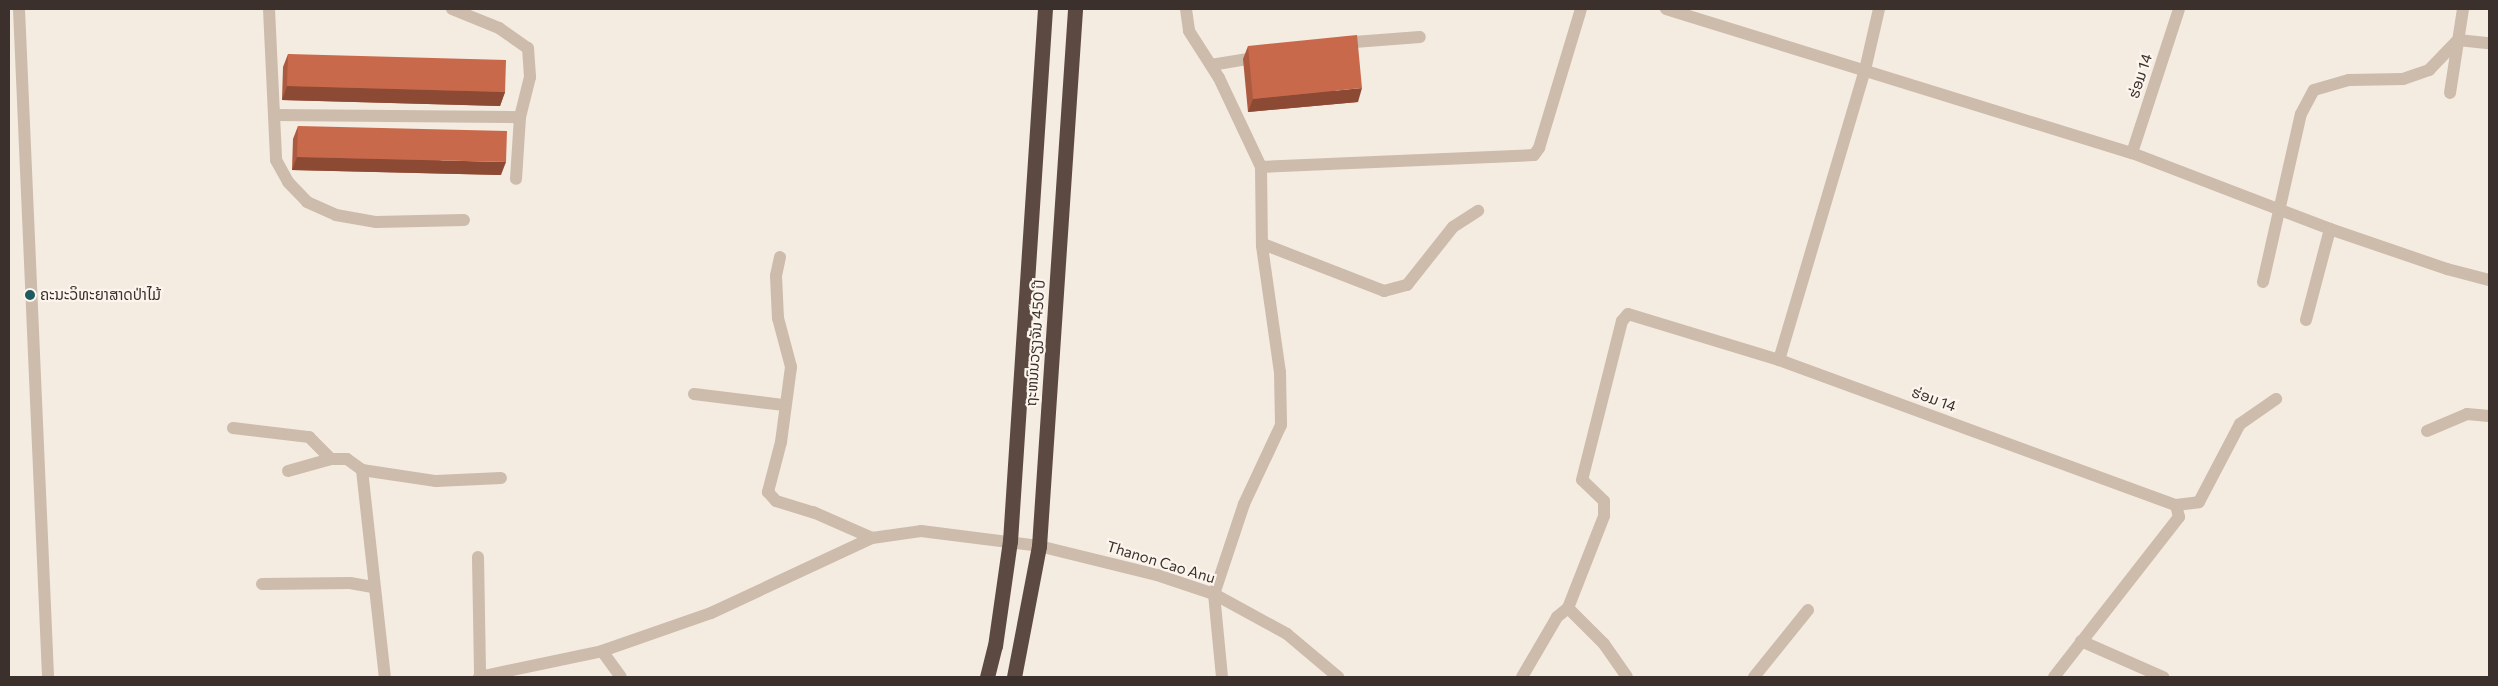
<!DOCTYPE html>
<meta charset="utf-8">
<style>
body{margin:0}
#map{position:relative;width:2498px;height:686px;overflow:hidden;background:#f4ebe1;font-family:Commissioner,"Noto Sans Lao",sans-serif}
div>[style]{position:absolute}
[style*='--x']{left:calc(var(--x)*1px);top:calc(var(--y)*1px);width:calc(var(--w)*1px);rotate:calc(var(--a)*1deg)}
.minor>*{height:12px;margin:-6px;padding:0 6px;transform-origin:6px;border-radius:6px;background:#cdbbac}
.highway>*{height:15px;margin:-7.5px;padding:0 7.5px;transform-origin:7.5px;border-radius:7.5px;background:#5c4a42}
.wall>*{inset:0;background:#ac5a40}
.shaded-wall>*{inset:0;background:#8c4a34}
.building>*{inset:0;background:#c8694b}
.dots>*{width:14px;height:14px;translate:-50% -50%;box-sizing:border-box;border:2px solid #fbf5ee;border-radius:50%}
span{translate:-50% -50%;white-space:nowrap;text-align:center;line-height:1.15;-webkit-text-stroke:4.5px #fbf5ee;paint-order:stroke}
.street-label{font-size:15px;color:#3b302b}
.poi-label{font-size:15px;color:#3b302b}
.left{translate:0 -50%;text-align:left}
.frame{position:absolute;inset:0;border:10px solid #3b302b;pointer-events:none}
</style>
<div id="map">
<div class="minor">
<div style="--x:19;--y:9;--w:669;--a:87.51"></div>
<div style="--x:269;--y:9;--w:151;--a:87.3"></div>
<div style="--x:276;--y:160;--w:25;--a:61"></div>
<div style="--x:288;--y:182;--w:28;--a:46"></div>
<div style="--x:307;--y:202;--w:32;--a:24"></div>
<div style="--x:336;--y:215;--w:41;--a:9.9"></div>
<div style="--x:376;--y:222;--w:88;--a:-1.3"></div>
<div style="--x:452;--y:9;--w:51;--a:22"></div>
<div style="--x:499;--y:28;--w:35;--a:35"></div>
<div style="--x:528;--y:48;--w:29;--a:86"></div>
<div style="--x:530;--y:77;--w:41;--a:104"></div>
<div style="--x:1186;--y:9;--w:22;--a:82"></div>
<div style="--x:1189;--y:31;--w:56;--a:57.4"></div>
<div style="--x:1219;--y:78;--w:98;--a:64.7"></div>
<div style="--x:1261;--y:167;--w:79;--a:89.3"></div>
<div style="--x:1262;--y:246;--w:127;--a:81.9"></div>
<div style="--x:1280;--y:372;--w:53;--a:88.9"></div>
<div style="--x:1281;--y:425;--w:87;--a:115.1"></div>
<div style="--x:1244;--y:504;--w:95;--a:108.4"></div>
<div style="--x:1214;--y:594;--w:83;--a:84.5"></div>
<div style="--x:1666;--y:9;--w:488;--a:17.2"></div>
<div style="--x:2132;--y:153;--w:212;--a:21"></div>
<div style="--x:2330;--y:229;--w:124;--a:18.9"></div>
<div style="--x:2447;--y:269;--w:43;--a:14.7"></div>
<div style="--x:1341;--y:43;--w:79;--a:-4.3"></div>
<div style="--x:1211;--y:65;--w:50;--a:-9.3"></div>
<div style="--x:2450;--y:93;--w:85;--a:-81.2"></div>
<div style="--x:274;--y:115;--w:246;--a:0.5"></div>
<div style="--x:520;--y:117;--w:62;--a:93.7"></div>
<div style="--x:2132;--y:153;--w:151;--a:-71.9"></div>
<div style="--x:1261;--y:167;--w:273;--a:-2.5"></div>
<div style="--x:1534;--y:155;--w:9;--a:-54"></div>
<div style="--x:1539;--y:148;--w:145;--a:-73.2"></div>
<div style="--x:1263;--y:244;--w:130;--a:21.2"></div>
<div style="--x:1384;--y:291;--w:24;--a:-15"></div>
<div style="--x:1407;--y:285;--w:74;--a:-51.6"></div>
<div style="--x:1453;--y:227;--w:30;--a:-33"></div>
<div style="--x:780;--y:257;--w:19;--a:102"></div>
<div style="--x:776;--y:276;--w:42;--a:87.3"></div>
<div style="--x:778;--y:318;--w:51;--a:75.1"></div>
<div style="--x:791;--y:367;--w:76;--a:97.6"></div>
<div style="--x:781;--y:442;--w:52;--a:104.6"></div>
<div style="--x:768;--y:492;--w:12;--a:48"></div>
<div style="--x:776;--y:501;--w:39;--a:17"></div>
<div style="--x:813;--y:512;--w:64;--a:23.8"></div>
<div style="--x:2263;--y:282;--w:172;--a:-77.3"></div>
<div style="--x:2301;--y:114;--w:27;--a:-62"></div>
<div style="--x:2314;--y:90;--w:36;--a:-16"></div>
<div style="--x:2349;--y:80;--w:54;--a:-1.1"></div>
<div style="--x:2403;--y:79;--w:28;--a:-19"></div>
<div style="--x:2429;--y:70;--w:42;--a:-46"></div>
<div style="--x:2458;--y:40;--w:31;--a:6"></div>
<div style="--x:2306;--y:320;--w:94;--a:-75.2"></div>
<div style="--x:1779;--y:360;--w:302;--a:-73.5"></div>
<div style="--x:1865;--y:70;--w:63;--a:-77.1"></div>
<div style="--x:694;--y:394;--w:91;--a:7"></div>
<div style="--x:233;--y:428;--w:77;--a:6.8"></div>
<div style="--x:309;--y:437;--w:31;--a:45"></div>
<div style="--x:2427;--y:431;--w:43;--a:-23"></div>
<div style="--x:2467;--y:414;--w:22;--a:5"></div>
<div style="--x:362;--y:470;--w:75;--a:8.5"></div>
<div style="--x:436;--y:481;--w:65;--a:-2.6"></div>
<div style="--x:288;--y:471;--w:45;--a:-15.6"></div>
<div style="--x:331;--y:459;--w:16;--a:0"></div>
<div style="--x:347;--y:459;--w:19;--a:36"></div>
<div style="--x:362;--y:470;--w:208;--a:83.7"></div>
<div style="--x:478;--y:557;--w:120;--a:89"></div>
<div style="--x:262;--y:584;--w:88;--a:-0.7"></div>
<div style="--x:350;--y:583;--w:23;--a:10"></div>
<div style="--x:1568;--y:608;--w:51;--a:45"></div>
<div style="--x:1604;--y:644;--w:40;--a:55.1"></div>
<div style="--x:2081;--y:641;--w:90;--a:23.7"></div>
<div style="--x:602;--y:651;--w:32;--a:54"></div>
<div style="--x:479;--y:677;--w:126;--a:-11.9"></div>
<div style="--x:602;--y:651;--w:115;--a:-19.2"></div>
<div style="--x:711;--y:613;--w:178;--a:-25"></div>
<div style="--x:872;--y:538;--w:49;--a:-8.1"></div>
<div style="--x:921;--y:531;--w:119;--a:7.2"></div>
<div style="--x:1039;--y:546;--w:122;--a:13.8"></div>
<div style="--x:1157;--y:575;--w:60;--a:18.4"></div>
<div style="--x:1214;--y:594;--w:83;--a:28.7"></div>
<div style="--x:1287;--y:634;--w:67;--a:40.1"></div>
<div style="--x:1522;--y:677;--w:69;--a:-59.7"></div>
<div style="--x:1557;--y:617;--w:14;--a:-39"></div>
<div style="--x:1568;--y:608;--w:99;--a:-68.6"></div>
<div style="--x:1604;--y:516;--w:15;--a:-90"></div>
<div style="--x:1604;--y:501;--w:30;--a:-136"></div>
<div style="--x:1582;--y:480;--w:164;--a:-75.9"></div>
<div style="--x:1622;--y:321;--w:9;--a:-49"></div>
<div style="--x:1628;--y:314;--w:158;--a:16.9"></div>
<div style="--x:1779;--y:360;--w:423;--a:20.1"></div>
<div style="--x:2176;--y:505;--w:23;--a:-7"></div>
<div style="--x:2199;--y:502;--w:88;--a:-62.3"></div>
<div style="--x:2240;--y:424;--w:44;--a:-34.8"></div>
<div style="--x:1754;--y:677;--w:86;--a:-51.1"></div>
<div style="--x:2054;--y:677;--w:203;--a:-52"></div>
<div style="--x:2179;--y:517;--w:12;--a:-104"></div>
</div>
<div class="highway">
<div style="--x:987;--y:677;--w:32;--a:-76"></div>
<div style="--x:995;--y:646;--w:106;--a:-81.9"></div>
<div style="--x:1010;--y:541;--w:533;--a:-86.24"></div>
<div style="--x:1014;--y:677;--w:133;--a:-79.2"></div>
<div style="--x:1039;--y:546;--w:538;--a:-86.16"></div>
</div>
<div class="wall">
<div style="clip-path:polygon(1248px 46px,1358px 102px,1248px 112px,1243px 59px)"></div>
<div style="clip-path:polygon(288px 54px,505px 92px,500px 106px,282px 100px,283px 67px)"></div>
<div style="clip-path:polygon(298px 126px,501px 175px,292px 170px,293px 139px)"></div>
</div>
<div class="shaded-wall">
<div style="clip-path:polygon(287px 86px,505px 92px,500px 106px,282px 100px)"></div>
<div style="clip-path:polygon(1362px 88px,1358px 102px,1248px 112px,1253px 99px)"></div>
<div style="clip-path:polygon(297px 157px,506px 162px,501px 175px,292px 170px)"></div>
</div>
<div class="building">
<div style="clip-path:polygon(1357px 35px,1362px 88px,1253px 99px,1248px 46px)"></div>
<div style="clip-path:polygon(288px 54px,506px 60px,505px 92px,287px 86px)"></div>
<div style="clip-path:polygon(298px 126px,507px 131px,506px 162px,297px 157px)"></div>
</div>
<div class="dots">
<div style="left:30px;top:295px;background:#1f5a5e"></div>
</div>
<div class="street-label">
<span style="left:2140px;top:76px;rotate:-72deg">ຮ່ອມ 14</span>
<span style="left:1035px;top:343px;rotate:-86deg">ຖະຫນົນວຽງຈັນ 450 ປີ</span>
<span style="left:1934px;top:399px;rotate:20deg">ຮ່ອມ 14</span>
<span style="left:1161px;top:562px;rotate:17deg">Thanon Cao Anu</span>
</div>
<div class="poi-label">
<span class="left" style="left:40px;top:295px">ຄະນະວິທະຍາສາດປ່າໄມ້</span>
</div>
<div class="frame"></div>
</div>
